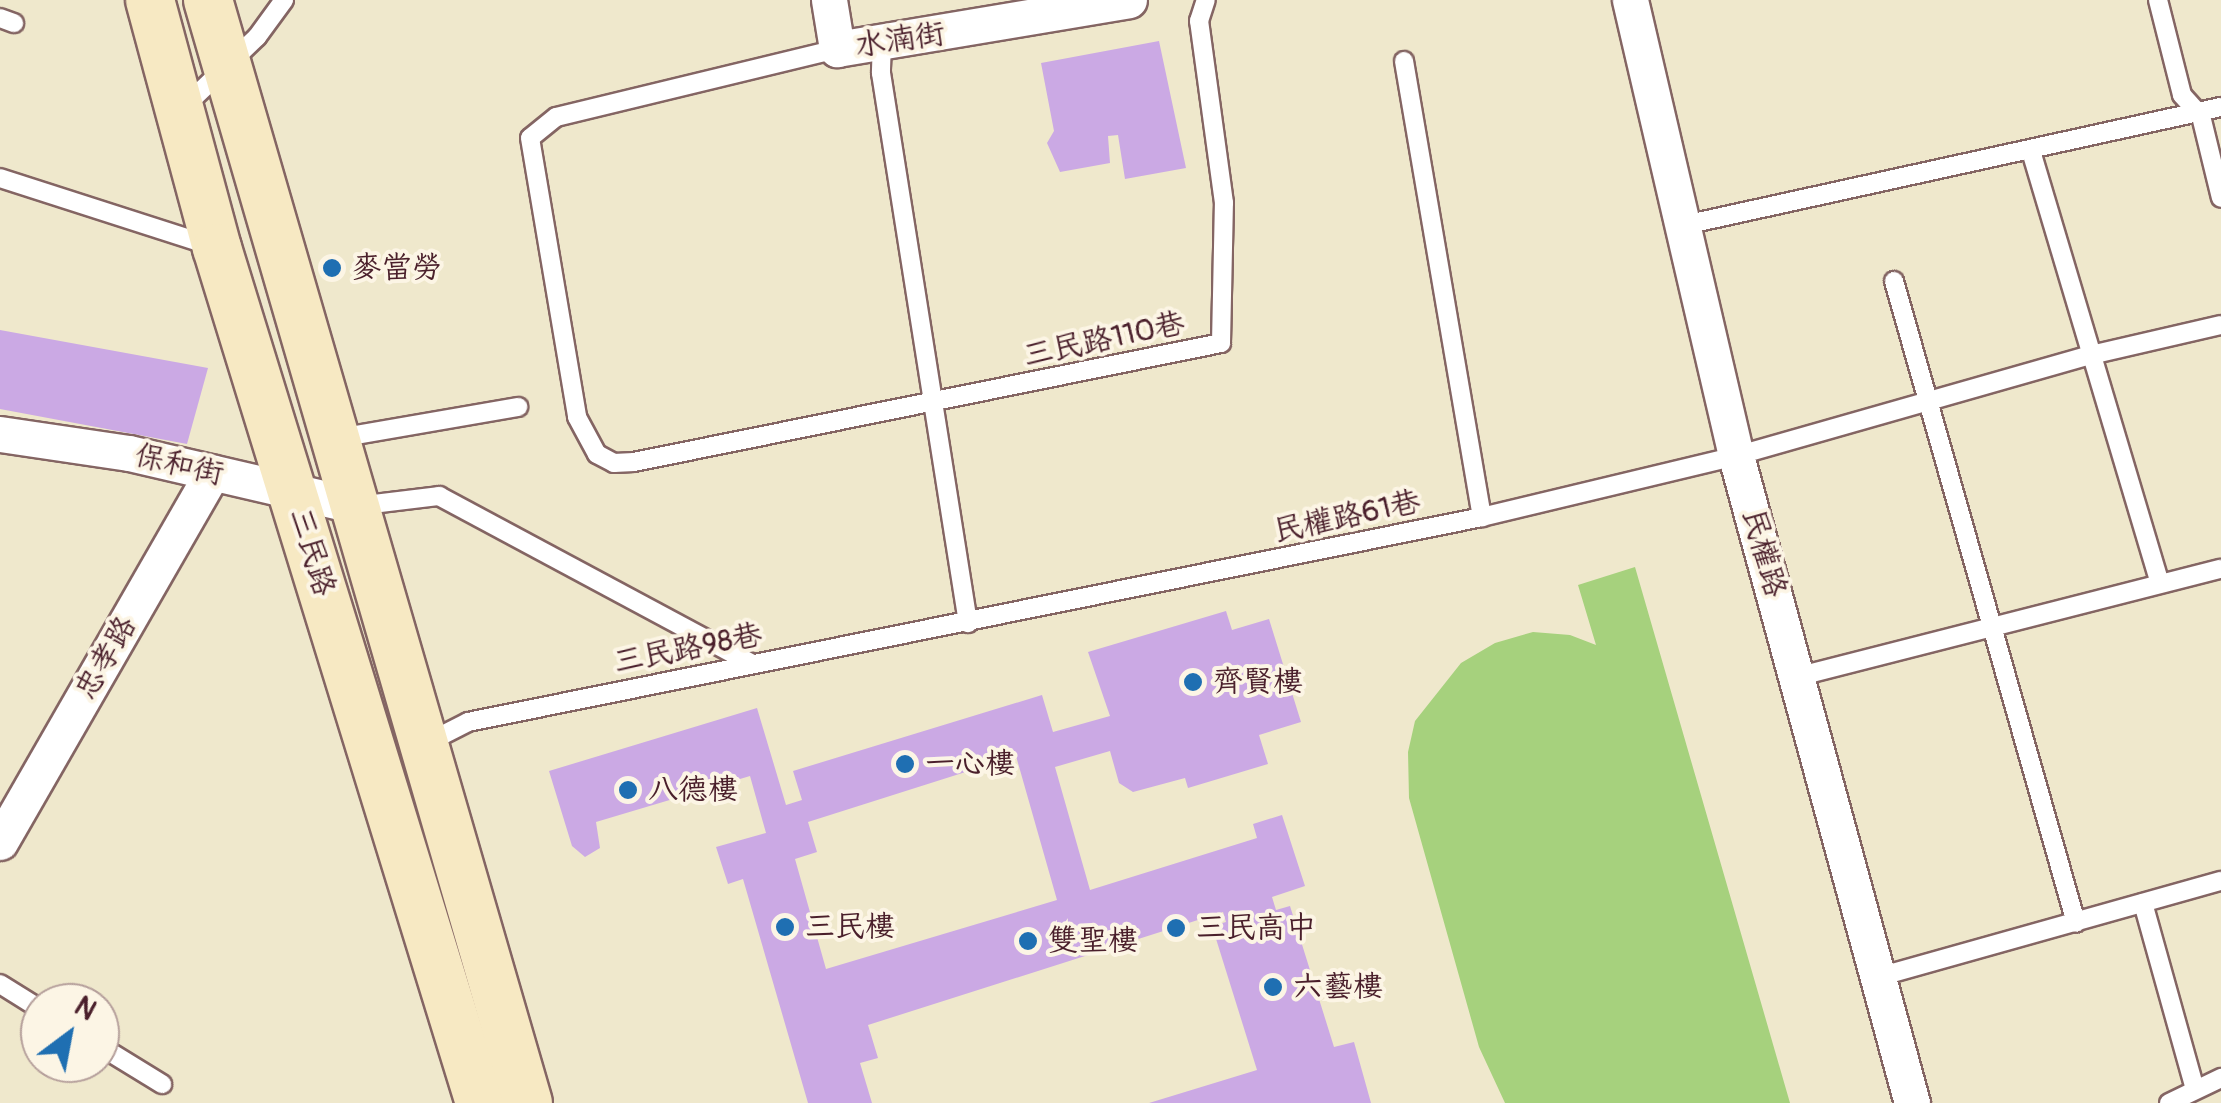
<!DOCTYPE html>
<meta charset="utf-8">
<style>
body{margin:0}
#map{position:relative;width:2221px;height:1103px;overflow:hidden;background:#efe8cc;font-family:Pangolin,"LXGW WenKai TC",sans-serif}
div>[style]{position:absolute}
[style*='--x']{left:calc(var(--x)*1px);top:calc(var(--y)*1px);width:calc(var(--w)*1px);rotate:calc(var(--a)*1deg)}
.green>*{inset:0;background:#a6d17d}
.building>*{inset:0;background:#cba9e4}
.roads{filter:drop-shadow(2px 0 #846563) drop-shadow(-2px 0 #846563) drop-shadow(0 2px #846563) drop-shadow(0 -2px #846563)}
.service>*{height:18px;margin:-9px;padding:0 9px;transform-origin:9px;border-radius:9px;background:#fff}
.minor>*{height:35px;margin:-17.5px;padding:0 17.5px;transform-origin:17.5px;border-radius:17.5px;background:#fff}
.secondary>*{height:48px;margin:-24px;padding:0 24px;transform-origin:24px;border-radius:24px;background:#f7e9c3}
.dots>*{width:28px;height:28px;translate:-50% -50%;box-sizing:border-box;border:5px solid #fcf5e5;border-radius:50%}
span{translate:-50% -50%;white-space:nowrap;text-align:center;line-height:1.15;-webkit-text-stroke:8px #fcf5e5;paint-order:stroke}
.street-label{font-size:30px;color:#4a1f2b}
.poi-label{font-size:30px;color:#4a1f2b}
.left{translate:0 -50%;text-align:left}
.north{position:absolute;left:20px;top:983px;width:100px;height:100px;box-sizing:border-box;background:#fcf5e5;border:2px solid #b59f9b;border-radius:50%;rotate:32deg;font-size:28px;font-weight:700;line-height:40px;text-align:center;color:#4a1f2b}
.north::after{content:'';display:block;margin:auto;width:35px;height:45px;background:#1f6fb2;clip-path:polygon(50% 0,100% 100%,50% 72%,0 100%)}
</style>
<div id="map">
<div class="green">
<div style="clip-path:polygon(1635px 567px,1790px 1103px,1505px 1103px,1479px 1047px,1409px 798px,1408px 752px,1415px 721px,1461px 663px,1495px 643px,1533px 632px,1570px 635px,1596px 645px,1578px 585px)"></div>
</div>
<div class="building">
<div style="clip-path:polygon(1159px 41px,1186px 168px,1125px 179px,1118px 135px,1108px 136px,1110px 163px,1060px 172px,1047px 143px,1054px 131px,1041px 63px)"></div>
<div style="clip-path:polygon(0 330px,208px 368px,187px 444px,0 409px)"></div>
<div style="clip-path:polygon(evenodd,1226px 611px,1232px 630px,1269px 619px,1301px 722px,1259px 735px,1268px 764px,1188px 788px,1185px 778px,1133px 792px,1119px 783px,1110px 751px,1055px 767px,1090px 890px,1257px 838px,1253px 824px,1282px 815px,1305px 886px,1272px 897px,1276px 910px,1290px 906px,1334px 1047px,1354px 1042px,1371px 1103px,1149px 1103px,1257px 1070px,1212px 926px,1226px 922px,1223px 912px,868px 1025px,878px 1058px,860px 1063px,872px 1103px,808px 1103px,743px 879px,728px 884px,716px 847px,766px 833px,750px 776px,596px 822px,600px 848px,585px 857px,572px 846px,549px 771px,757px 708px,786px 805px,802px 800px,793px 771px,1042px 695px,1053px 732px,1110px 716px,1088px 652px,1226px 611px,1016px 756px,1057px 900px,826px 969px,795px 859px,817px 852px,808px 822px,1016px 756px)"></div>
</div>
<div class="roads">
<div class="service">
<div style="--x:2158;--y:0;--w:98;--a:75.8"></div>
<div style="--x:2182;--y:95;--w:28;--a:48"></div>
<div style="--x:2201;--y:116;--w:84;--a:76.3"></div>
<div style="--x:0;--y:18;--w:15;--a:20"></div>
<div style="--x:882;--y:41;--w:32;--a:92"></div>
<div style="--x:881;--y:73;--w:557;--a:81.01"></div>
<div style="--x:837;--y:49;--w:289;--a:166.4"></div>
<div style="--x:556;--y:117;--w:33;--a:141"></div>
<div style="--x:530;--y:138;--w:283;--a:80.4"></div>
<div style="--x:577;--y:417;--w:42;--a:61.6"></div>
<div style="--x:597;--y:454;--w:19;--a:28"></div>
<div style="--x:614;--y:463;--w:20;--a:-3"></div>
<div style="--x:634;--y:462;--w:599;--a:-11.46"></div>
<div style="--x:1221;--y:343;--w:140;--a:-88.8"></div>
<div style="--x:1224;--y:203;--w:184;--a:-97.8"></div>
<div style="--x:1199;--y:21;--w:22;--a:-72"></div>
<div style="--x:1404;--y:61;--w:463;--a:80.3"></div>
<div style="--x:184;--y:107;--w:101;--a:-43.8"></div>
<div style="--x:257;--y:37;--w:46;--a:-53.9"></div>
<div style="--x:2031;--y:151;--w:448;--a:73.4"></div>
<div style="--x:0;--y:178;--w:219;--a:17.8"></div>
<div style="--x:1680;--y:226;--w:554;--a:-12.41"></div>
<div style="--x:1894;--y:281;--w:667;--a:74.17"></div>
<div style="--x:338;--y:438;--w:183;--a:-9.8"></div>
<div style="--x:356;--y:506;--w:84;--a:-6.9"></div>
<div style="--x:439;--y:496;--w:355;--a:28.2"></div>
<div style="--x:1800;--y:676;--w:434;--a:-14.3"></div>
<div style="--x:427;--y:743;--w:46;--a:-27.1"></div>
<div style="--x:468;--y:722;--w:1035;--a:-11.43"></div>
<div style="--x:1482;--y:517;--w:261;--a:-13.5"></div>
<div style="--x:1736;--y:456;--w:369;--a:-15.9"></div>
<div style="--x:2091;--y:355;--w:133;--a:-13"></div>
<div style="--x:2143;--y:903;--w:193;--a:74.4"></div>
<div style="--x:1882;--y:976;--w:352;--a:-15.7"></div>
<div style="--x:0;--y:984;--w:47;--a:32"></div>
<div style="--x:100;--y:1046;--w:73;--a:31.5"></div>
<div style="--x:2169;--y:1103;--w:58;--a:-25.7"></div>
</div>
<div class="minor">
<div style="--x:829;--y:0;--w:50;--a:80.7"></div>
<div style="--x:837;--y:49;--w:296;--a:-9.5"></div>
<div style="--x:1630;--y:0;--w:468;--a:76.9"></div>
<div style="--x:1736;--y:456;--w:671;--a:74.78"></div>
<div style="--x:0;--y:434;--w:130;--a:8.4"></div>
<div style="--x:129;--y:453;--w:233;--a:13.1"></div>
<div style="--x:0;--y:842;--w:426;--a:-60.1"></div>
</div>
<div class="secondary">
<div style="--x:150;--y:0;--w:257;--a:74.9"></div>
<div style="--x:217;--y:248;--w:895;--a:72.9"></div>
<div style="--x:208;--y:0;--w:1148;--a:73.82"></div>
</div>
</div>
<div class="dots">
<div style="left:332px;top:268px;background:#1f6fb2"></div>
<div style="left:1193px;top:682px;background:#1f6fb2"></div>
<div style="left:905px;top:764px;background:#1f6fb2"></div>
<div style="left:628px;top:790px;background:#1f6fb2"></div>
<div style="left:785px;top:927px;background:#1f6fb2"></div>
<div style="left:1176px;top:928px;background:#1f6fb2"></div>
<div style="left:1028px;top:941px;background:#1f6fb2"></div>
<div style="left:1273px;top:987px;background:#1f6fb2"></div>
</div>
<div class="street-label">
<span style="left:900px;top:40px;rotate:-8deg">水湳街</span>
<span style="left:1104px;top:340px;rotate:-12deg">三民路110巷</span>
<span style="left:179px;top:465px;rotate:13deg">保和街</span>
<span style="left:1347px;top:517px;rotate:-12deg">民權路61巷</span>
<span style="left:312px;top:552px;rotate:73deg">三民路</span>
<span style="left:1764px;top:553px;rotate:74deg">民權路</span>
<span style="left:688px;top:649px;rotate:-11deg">三民路98巷</span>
<span style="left:106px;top:658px;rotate:-60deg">忠孝路</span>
</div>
<div class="poi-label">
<span class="left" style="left:352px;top:268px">麥當勞</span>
<span class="left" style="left:1213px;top:682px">齊賢樓</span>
<span class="left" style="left:925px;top:764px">一心樓</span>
<span class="left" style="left:648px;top:790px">八德樓</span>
<span class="left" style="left:805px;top:927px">三民樓</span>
<span class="left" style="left:1196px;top:928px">三民高中</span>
<span class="left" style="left:1048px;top:941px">雙聖樓</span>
<span class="left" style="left:1293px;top:987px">六藝樓</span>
</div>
<div class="north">N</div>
</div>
